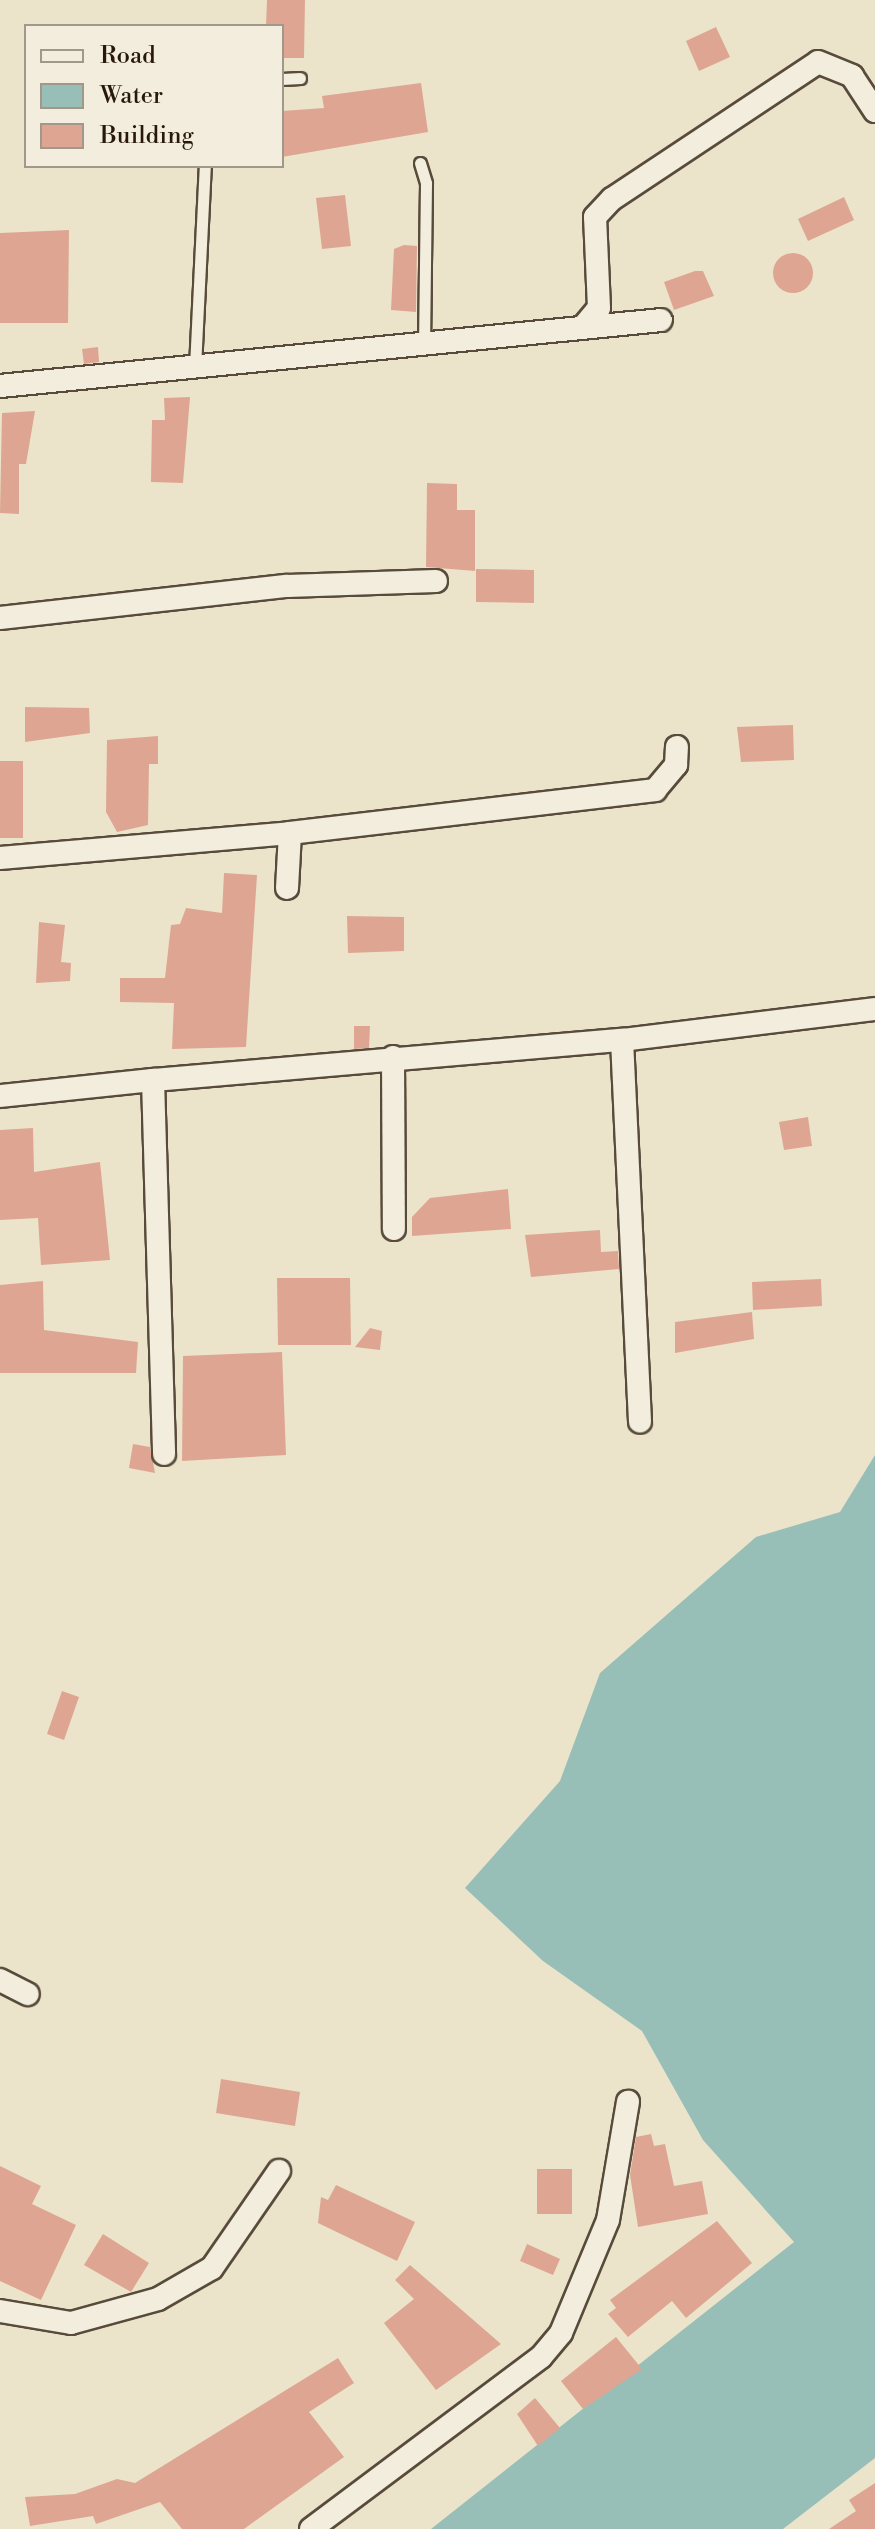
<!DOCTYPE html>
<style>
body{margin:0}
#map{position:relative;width:875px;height:2529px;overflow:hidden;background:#ebe4ca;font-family:"Libre Bodoni",serif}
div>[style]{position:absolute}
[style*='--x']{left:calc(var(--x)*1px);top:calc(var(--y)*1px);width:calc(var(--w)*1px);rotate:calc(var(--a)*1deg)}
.water>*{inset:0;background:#98beb8}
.building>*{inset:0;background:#dea692}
.round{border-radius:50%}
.roads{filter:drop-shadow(2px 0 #594b3b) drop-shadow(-2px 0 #594b3b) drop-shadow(0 2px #594b3b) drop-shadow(0 -2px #594b3b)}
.lane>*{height:11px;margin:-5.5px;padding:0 5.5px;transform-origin:5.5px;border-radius:5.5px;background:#f2eddd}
.street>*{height:22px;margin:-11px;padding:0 11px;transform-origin:11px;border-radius:11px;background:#f2eddd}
span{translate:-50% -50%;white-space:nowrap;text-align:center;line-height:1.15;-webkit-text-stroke:6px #f2eddd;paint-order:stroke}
.legend{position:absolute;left:24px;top:24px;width:260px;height:144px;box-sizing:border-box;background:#f2eddd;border:2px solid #a19889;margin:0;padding:10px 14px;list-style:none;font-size:24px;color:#28180b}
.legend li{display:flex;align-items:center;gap:16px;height:40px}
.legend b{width:40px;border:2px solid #a19889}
</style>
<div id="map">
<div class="water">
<div style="clip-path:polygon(875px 1455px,875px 2458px,783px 2529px,431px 2529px,794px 2242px,703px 2140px,642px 2031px,543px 1961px,465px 1888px,560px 1781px,600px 1673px,756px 1537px,840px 1512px)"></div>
</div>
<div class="building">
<div style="clip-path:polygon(267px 0,305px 0,304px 58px,282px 58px,282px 26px,266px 26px)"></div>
<div style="clip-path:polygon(716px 27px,730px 57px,699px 71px,686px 41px)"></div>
<div style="clip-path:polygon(421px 83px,428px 132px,282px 157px,282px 111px,324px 108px,322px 96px)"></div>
<div style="clip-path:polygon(345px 195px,351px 246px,322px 249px,316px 198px)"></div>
<div style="clip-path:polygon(844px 197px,854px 220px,808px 241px,798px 219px)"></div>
<div style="clip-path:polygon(69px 230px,68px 323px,0 323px,0 233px)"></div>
<div style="clip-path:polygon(404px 245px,417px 246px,416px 312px,391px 310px,394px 249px)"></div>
<div class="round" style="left:773px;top:253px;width:40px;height:40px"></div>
<div style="clip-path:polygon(695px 271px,703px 271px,714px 296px,674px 310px,664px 282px)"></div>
<div style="clip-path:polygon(98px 347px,99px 362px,84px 364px,82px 349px)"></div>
<div style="clip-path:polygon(190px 397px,183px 483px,151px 482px,152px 420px,165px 420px,164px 398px)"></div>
<div style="clip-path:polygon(35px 411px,26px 464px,19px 464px,19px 514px,0 513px,2px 413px)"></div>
<div style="clip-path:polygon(427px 483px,457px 484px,457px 510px,475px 510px,475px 571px,426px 567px)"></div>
<div style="clip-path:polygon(476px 569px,534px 570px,534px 603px,476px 602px)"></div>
<div style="clip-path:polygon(25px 707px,89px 708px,90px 733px,25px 742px)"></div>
<div style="clip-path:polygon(793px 725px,794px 760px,741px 762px,737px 727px)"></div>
<div style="clip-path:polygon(158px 736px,158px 764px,149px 764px,148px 825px,117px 832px,106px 812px,107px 740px)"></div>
<div style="clip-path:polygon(0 761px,23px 761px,23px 838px,0 838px)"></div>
<div style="clip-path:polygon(224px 873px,257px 875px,246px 1047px,172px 1049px,174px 1003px,120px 1002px,120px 978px,165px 978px,171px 925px,180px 924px,186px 908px,222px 913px)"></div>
<div style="clip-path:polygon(347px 916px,404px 917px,404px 951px,348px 953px)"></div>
<div style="clip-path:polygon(39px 922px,65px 925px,61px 962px,71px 963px,70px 981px,36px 983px)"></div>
<div style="clip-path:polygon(354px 1026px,370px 1026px,369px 1048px,354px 1049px)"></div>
<div style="clip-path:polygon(808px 1117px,812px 1146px,784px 1150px,779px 1122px)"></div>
<div style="clip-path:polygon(33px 1128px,34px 1172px,100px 1162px,110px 1260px,41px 1265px,38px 1218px,0 1220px,0 1130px)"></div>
<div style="clip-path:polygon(508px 1189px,511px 1229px,412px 1236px,412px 1217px,430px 1198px)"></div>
<div style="clip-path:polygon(600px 1230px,601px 1252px,618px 1251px,619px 1269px,531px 1277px,525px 1235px)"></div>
<div style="clip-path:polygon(277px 1278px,350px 1278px,351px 1345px,278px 1345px)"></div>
<div style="clip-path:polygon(821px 1279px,822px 1306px,753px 1310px,752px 1282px)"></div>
<div style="clip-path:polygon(43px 1281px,44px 1330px,138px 1342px,136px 1373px,0 1373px,0 1285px)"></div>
<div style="clip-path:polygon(752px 1312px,754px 1339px,675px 1353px,675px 1322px)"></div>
<div style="clip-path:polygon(370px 1328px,382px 1331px,380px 1350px,355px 1347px)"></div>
<div style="clip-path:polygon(282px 1352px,286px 1455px,182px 1461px,183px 1356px)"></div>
<div style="clip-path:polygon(133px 1444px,150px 1447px,155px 1473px,129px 1468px)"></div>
<div style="clip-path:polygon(62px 1691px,79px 1697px,64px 1740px,47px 1734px)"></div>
<div style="clip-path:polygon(221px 2079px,300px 2092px,295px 2126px,216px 2113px)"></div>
<div style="clip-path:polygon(651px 2134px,654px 2146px,665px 2144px,674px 2186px,702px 2181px,708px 2214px,638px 2227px,630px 2175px,636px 2137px)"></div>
<div style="clip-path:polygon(0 2166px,41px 2186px,32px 2204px,76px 2225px,41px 2300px,0 2281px)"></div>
<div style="clip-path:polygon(537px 2169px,572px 2169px,572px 2214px,537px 2214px)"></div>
<div style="clip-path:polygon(336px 2185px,415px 2222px,397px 2261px,318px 2223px,321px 2197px,328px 2200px)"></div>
<div style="clip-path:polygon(717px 2221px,752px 2263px,686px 2318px,672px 2301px,628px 2337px,608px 2314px,616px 2308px,610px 2300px)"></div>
<div style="clip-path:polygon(103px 2234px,149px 2263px,131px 2292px,84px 2265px)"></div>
<div style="clip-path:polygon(527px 2244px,560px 2259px,553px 2275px,520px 2261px)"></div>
<div style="clip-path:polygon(410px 2265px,501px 2344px,436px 2390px,384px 2323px,414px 2299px,395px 2280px)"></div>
<div style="clip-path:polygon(616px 2337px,642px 2369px,583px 2409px,561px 2381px)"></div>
<div style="clip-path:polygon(338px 2358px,354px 2383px,309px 2412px,344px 2457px,244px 2529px,182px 2529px,160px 2502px,96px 2524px,93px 2516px,30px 2526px,25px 2497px,75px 2494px,117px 2479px,135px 2483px)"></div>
<div style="clip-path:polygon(535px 2398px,560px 2428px,538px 2446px,517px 2414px)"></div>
<div style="clip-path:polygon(875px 2483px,875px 2529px,829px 2529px,856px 2511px,849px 2500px)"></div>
</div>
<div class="roads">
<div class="lane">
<div style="--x:282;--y:79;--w:18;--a:-3"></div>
<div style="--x:420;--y:163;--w:21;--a:73"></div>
<div style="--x:426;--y:183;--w:161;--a:90.7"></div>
<div style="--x:195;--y:367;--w:201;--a:-87.2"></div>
</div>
<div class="street">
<div style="--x:582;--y:328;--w:26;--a:-50"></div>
<div style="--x:599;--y:308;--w:91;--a:-92.5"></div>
<div style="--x:595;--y:217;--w:25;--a:-47"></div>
<div style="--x:612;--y:199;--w:247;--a:-33.6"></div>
<div style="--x:818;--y:62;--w:37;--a:22"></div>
<div style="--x:852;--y:76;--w:42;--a:56.7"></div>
<div style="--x:0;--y:386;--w:664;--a:-5.7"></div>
<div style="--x:0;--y:618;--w:289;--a:-6.4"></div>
<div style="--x:287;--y:586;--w:149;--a:-1.9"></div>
<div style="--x:290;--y:833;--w:368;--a:-6.7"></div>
<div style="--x:655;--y:790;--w:33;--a:-50"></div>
<div style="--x:676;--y:765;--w:18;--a:-87"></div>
<div style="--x:0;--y:858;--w:291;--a:-4.9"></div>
<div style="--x:290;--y:833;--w:55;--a:93.1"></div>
<div style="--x:622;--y:1040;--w:255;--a:-7"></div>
<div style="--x:393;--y:1057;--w:172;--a:89.7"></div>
<div style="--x:153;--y:1080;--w:471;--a:-4.9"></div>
<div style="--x:622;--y:1040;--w:382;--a:87.3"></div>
<div style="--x:0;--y:1096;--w:154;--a:-6"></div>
<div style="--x:153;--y:1080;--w:374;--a:88.3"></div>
<div style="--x:0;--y:1980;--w:31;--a:27"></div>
<div style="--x:0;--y:2311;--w:72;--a:9.6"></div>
<div style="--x:71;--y:2323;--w:90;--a:-15.4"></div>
<div style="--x:158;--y:2299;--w:62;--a:-29.9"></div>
<div style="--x:212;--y:2268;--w:118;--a:-55.4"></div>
<div style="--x:311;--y:2529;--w:287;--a:-36.8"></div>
<div style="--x:541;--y:2357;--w:31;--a:-50"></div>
<div style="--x:561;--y:2333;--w:122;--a:-67.4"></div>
<div style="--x:608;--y:2220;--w:120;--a:-80.4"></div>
</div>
</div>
<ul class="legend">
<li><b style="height:10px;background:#f2eddd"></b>Road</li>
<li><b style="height:22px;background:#98beb8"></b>Water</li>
<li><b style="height:22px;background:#dea692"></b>Building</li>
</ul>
</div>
